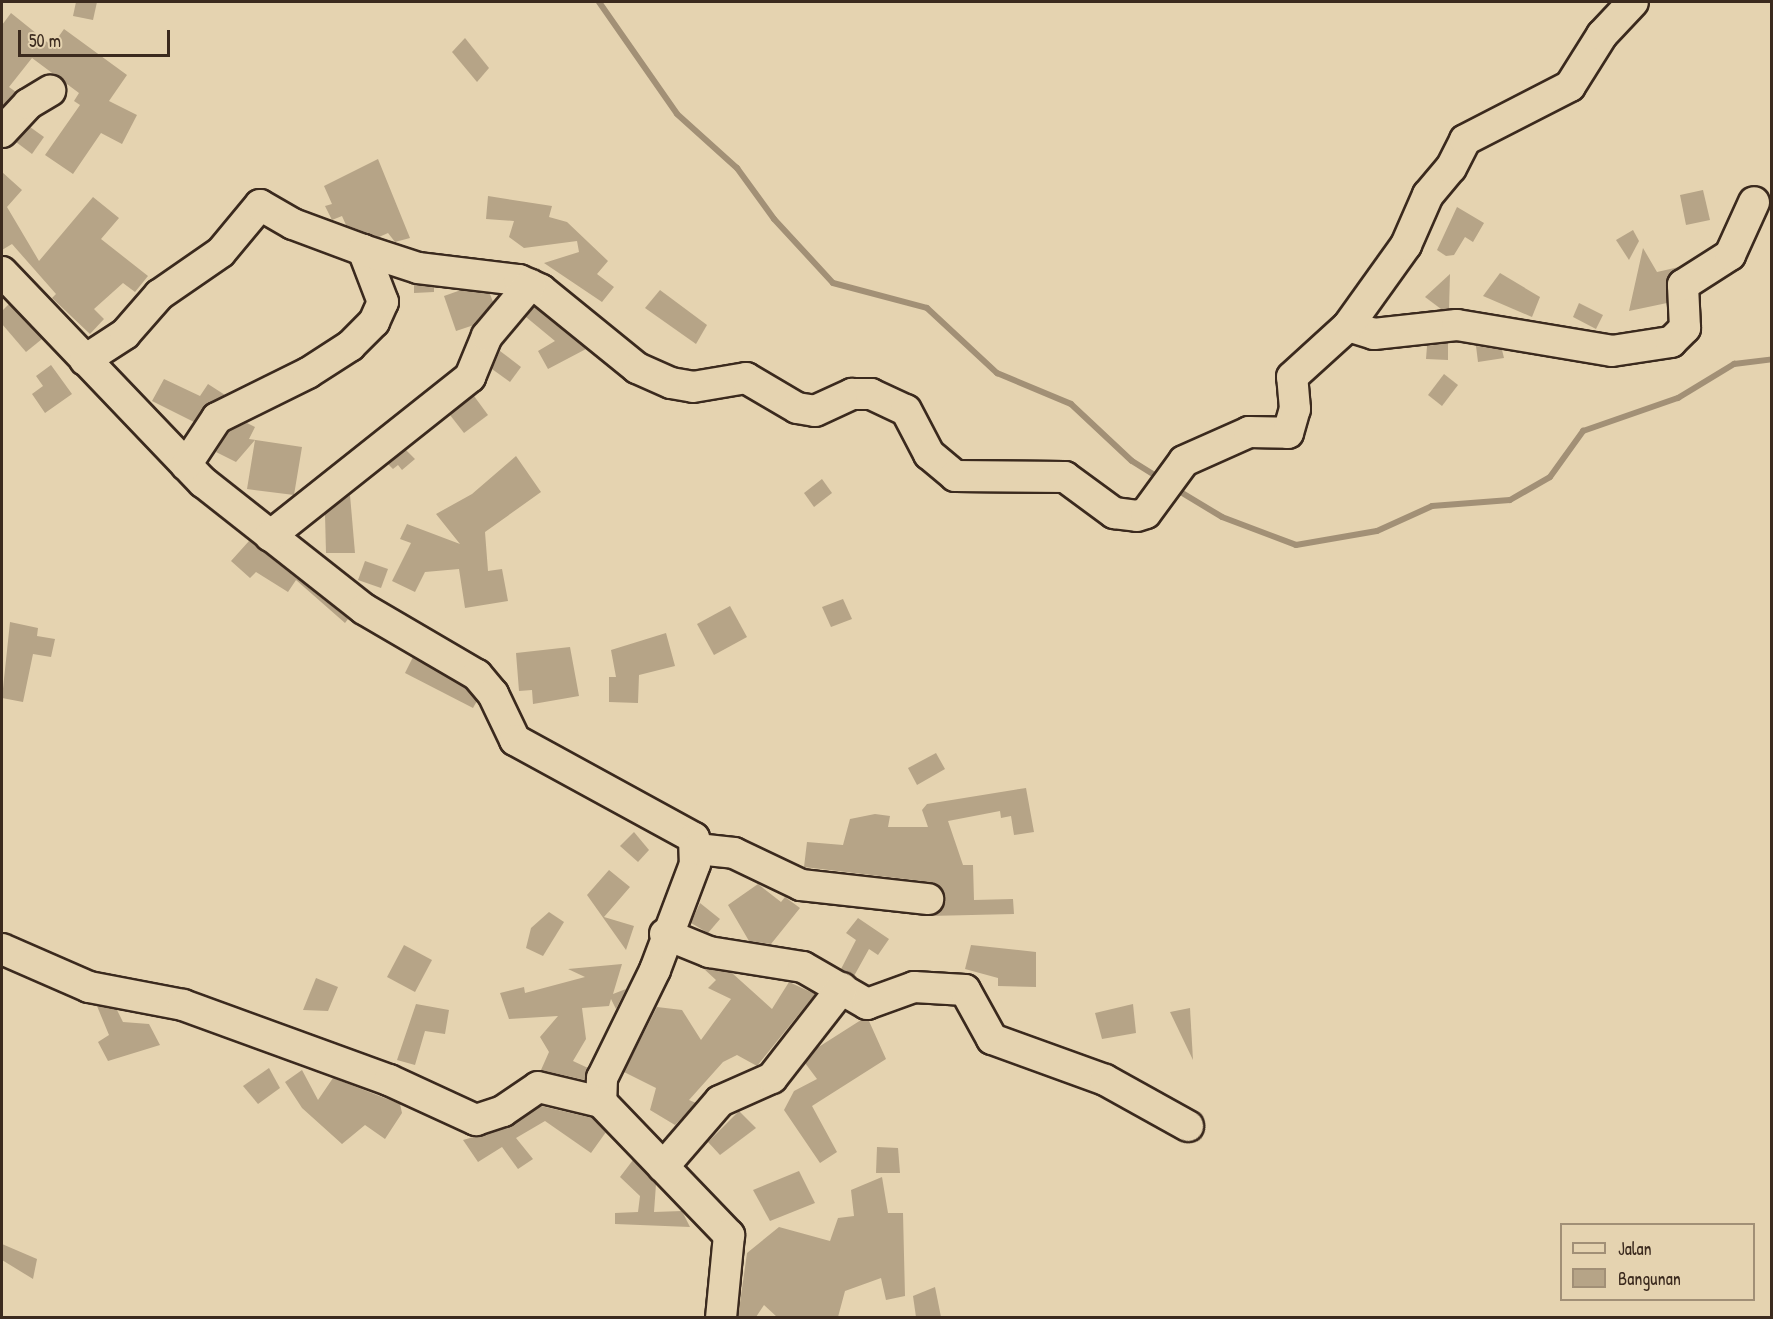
<!DOCTYPE html>
<style>
body{margin:0}
#map{position:relative;width:1773px;height:1319px;overflow:hidden;background:#e5d3b0;font-family:"Patrick Hand",sans-serif}
div>[style]{position:absolute}
[style*='--x']{left:calc(var(--x)*1px);top:calc(var(--y)*1px);width:calc(var(--w)*1px);rotate:calc(var(--a)*1deg)}
.stream>*{height:6px;margin:-3px;padding:0 3px;transform-origin:3px;border-radius:3px;background:#a29076}
.building>*{inset:0;background:#b6a487}
.roads{filter:drop-shadow(2px 0 #3b2a1e) drop-shadow(-2px 0 #3b2a1e) drop-shadow(0 2px #3b2a1e) drop-shadow(0 -2px #3b2a1e)}
.minor>*{height:30px;margin:-15px;padding:0 15px;transform-origin:15px;border-radius:15px;background:#e5d3b0}
span{translate:-50% -50%;white-space:nowrap;text-align:center;line-height:1.15;-webkit-text-stroke:4.5px #e5d3b0;paint-order:stroke}
.frame{position:absolute;inset:0;border:3px solid #3b2a1e;pointer-events:none}
.legend{position:absolute;left:1560px;top:1223px;width:195px;height:78px;box-sizing:border-box;background:#e5d3b0;border:2px solid #a18f76;margin:0;padding:8px 10px;list-style:none;font-size:18px;color:#3b2a1e}
.legend li{display:flex;align-items:center;gap:12px;height:30px}
.legend b{width:30px;border:2px solid #a18f76}
.scale{position:absolute;left:18px;top:30px;width:152px;height:27px;box-sizing:border-box;border:3px solid #3b2a1e;border-top:0;padding-left:8px;font-size:18px;line-height:21px;white-space:nowrap;color:#3b2a1e;-webkit-text-stroke:4px #e5d3b0;paint-order:stroke}
</style>
<div id="map">
<div class="stream">
<div style="--x:599;--y:2;--w:136;--a:55.1"></div>
<div style="--x:677;--y:114;--w:81;--a:42"></div>
<div style="--x:737;--y:168;--w:63;--a:54"></div>
<div style="--x:774;--y:219;--w:87;--a:47.3"></div>
<div style="--x:833;--y:283;--w:97;--a:14.9"></div>
<div style="--x:927;--y:308;--w:96;--a:42.9"></div>
<div style="--x:997;--y:373;--w:80;--a:22.7"></div>
<div style="--x:1071;--y:404;--w:83;--a:43.1"></div>
<div style="--x:1132;--y:461;--w:34;--a:32"></div>
<div style="--x:1174;--y:488;--w:56;--a:31.1"></div>
<div style="--x:1222;--y:517;--w:79;--a:20.7"></div>
<div style="--x:1296;--y:545;--w:82;--a:-9.8"></div>
<div style="--x:1377;--y:531;--w:60;--a:-24.4"></div>
<div style="--x:1432;--y:506;--w:78;--a:-4.4"></div>
<div style="--x:1510;--y:500;--w:46;--a:-29.9"></div>
<div style="--x:1550;--y:477;--w:57;--a:-54.3"></div>
<div style="--x:1583;--y:431;--w:101;--a:-19.2"></div>
<div style="--x:1678;--y:398;--w:66;--a:-31.3"></div>
<div style="--x:1734;--y:364;--w:38;--a:-7"></div>
</div>
<div class="building">
<div style="clip-path:polygon(76px 2px,97px 2px,93px 20px,73px 16px)"></div>
<div style="clip-path:polygon(11px 13px,52px 46px,64px 29px,127px 75px,109px 101px,137px 115px,122px 144px,101px 133px,73px 174px,45px 155px,80px 105px,74px 101px,79px 93px,32px 58px,9px 87px,16px 92px,2px 107px,2px 25px)"></div>
<div style="clip-path:polygon(465px 38px,489px 68px,477px 82px,452px 52px)"></div>
<div style="clip-path:polygon(30px 127px,44px 137px,32px 154px,16px 142px)"></div>
<div style="clip-path:polygon(378px 159px,410px 238px,395px 242px,388px 233px,379px 237px,346px 225px,342px 216px,332px 220px,325px 206px,332px 204px,324px 186px)"></div>
<div style="clip-path:polygon(2px 172px,22px 190px,7px 207px,39px 261px,93px 197px,119px 218px,101px 239px,148px 276px,135px 292px,123px 283px,94px 309px,104px 319px,90px 334px,52px 298px,56px 294px,12px 244px,2px 250px)"></div>
<div style="clip-path:polygon(1703px 190px,1710px 220px,1686px 225px,1680px 195px)"></div>
<div style="clip-path:polygon(488px 196px,552px 206px,549px 217px,567px 222px,608px 261px,597px 274px,614px 287px,602px 302px,544px 263px,579px 252px,577px 241px,524px 248px,509px 237px,514px 221px,486px 219px)"></div>
<div style="clip-path:polygon(1457px 207px,1484px 223px,1473px 242px,1465px 237px,1454px 255px,1446px 256px,1437px 250px)"></div>
<div style="clip-path:polygon(1633px 230px,1639px 241px,1629px 260px,1616px 240px)"></div>
<div style="clip-path:polygon(1643px 248px,1657px 272px,1679px 267px,1667px 278px,1667px 303px,1629px 311px)"></div>
<div style="clip-path:polygon(1500px 273px,1540px 297px,1532px 317px,1483px 296px)"></div>
<div style="clip-path:polygon(1450px 274px,1449px 309px,1441px 309px,1425px 297px)"></div>
<div style="clip-path:polygon(414px 285px,434px 287px,434px 292px,414px 293px)"></div>
<div style="clip-path:polygon(461px 290px,490px 294px,493px 302px,474px 325px,456px 331px,444px 296px)"></div>
<div style="clip-path:polygon(660px 290px,707px 325px,696px 344px,645px 308px)"></div>
<div style="clip-path:polygon(1579px 303px,1603px 315px,1596px 329px,1573px 317px)"></div>
<div style="clip-path:polygon(9px 304px,42px 339px,26px 352px,2px 324px,2px 311px)"></div>
<div style="clip-path:polygon(534px 307px,586px 349px,548px 369px,538px 351px,555px 341px,526px 317px)"></div>
<div style="clip-path:polygon(1448px 343px,1448px 360px,1426px 359px,1427px 346px)"></div>
<div style="clip-path:polygon(1476px 346px,1502px 350px,1504px 358px,1478px 362px)"></div>
<div style="clip-path:polygon(500px 351px,521px 367px,510px 382px,492px 369px)"></div>
<div style="clip-path:polygon(51px 365px,72px 394px,45px 413px,32px 394px,43px 386px,36px 376px)"></div>
<div style="clip-path:polygon(1444px 374px,1458px 385px,1442px 406px,1428px 395px)"></div>
<div style="clip-path:polygon(164px 379px,200px 396px,208px 384px,225px 395px,209px 403px,194px 422px,152px 401px)"></div>
<div style="clip-path:polygon(474px 396px,488px 415px,464px 433px,450px 415px)"></div>
<div style="clip-path:polygon(247px 423px,255px 427px,249px 439px,302px 447px,294px 495px,247px 489px,255px 440px,236px 462px,216px 452px,229px 431px)"></div>
<div style="clip-path:polygon(406px 450px,415px 459px,402px 470px,398px 465px,393px 469px,388px 464px)"></div>
<div style="clip-path:polygon(516px 456px,541px 492px,485px 532px,488px 571px,502px 569px,508px 601px,465px 608px,459px 569px,425px 572px,415px 592px,392px 581px,411px 543px,400px 539px,407px 524px,460px 544px,436px 514px,472px 494px)"></div>
<div style="clip-path:polygon(822px 479px,832px 493px,814px 507px,804px 493px)"></div>
<div style="clip-path:polygon(350px 495px,355px 553px,326px 553px,325px 514px)"></div>
<div style="clip-path:polygon(249px 541px,257px 547px,348px 619px,345px 623px,296px 580px,288px 592px,256px 572px,250px 578px,231px 561px)"></div>
<div style="clip-path:polygon(365px 561px,388px 569px,381px 588px,358px 580px)"></div>
<div style="clip-path:polygon(843px 599px,852px 619px,831px 627px,822px 607px)"></div>
<div style="clip-path:polygon(730px 606px,747px 637px,714px 655px,697px 624px)"></div>
<div style="clip-path:polygon(10px 622px,38px 628px,37px 636px,55px 639px,51px 657px,33px 654px,23px 702px,2px 698px)"></div>
<div style="clip-path:polygon(666px 633px,675px 666px,639px 675px,638px 703px,609px 702px,609px 677px,616px 677px,611px 650px)"></div>
<div style="clip-path:polygon(570px 647px,579px 696px,533px 704px,532px 690px,519px 691px,516px 653px)"></div>
<div style="clip-path:polygon(413px 657px,466px 688px,477px 701px,473px 708px,405px 673px)"></div>
<div style="clip-path:polygon(936px 753px,945px 769px,917px 785px,908px 768px)"></div>
<div style="clip-path:polygon(1026px 788px,1034px 832px,1014px 835px,1011px 816px,1001px 818px,1000px 811px,948px 821px,963px 865px,973px 865px,974px 900px,1013px 899px,1014px 914px,929px 916px,945px 900px,930px 882px,804px 867px,807px 842px,843px 845px,850px 819px,875px 814px,890px 816px,888px 827px,928px 827px,922px 810px,927px 804px)"></div>
<div style="clip-path:polygon(634px 832px,649px 850px,638px 862px,620px 846px)"></div>
<div style="clip-path:polygon(609px 870px,630px 887px,604px 917px,634px 926px,626px 950px,587px 895px)"></div>
<div style="clip-path:polygon(758px 884px,781px 902px,785px 897px,800px 908px,771px 944px,749px 941px,728px 905px)"></div>
<div style="clip-path:polygon(700px 903px,720px 919px,708px 933px,691px 923px)"></div>
<div style="clip-path:polygon(549px 912px,564px 922px,543px 956px,526px 948px,531px 928px)"></div>
<div style="clip-path:polygon(858px 918px,889px 939px,878px 955px,869px 949px,854px 976px,841px 969px,856px 940px,846px 933px)"></div>
<div style="clip-path:polygon(404px 945px,432px 960px,415px 992px,387px 977px)"></div>
<div style="clip-path:polygon(971px 945px,1036px 952px,1036px 987px,998px 986px,998px 978px,965px 969px)"></div>
<div style="clip-path:polygon(622px 964px,613px 994px,626px 989px,616px 1009px,611px 999px,609px 1006px,582px 1008px,586px 1039px,573px 1061px,588px 1068px,585px 1080px,541px 1070px,549px 1052px,540px 1037px,558px 1016px,509px 1019px,500px 993px,524px 987px,525px 993px,585px 977px,568px 969px)"></div>
<div style="clip-path:polygon(703px 968px,732px 973px,772px 1009px,789px 982px,815px 994px,757px 1066px,737px 1055px,723px 1062px,689px 1100px,696px 1103px,675px 1125px,650px 1110px,656px 1088px,624px 1072px,657px 1007px,682px 1010px,701px 1040px,731px 999px,708px 988px,716px 980px)"></div>
<div style="clip-path:polygon(316px 978px,338px 987px,328px 1011px,303px 1010px)"></div>
<div style="clip-path:polygon(416px 1004px,449px 1010px,445px 1034px,425px 1031px,415px 1065px,397px 1060px)"></div>
<div style="clip-path:polygon(1133px 1004px,1136px 1033px,1102px 1039px,1095px 1013px)"></div>
<div style="clip-path:polygon(97px 1006px,117px 1010px,123px 1022px,149px 1024px,160px 1045px,108px 1061px,98px 1042px,109px 1035px)"></div>
<div style="clip-path:polygon(1190px 1008px,1193px 1060px,1170px 1012px)"></div>
<div style="clip-path:polygon(861px 1020px,869px 1021px,886px 1059px,812px 1106px,837px 1152px,820px 1163px,784px 1110px,794px 1091px,817px 1079px,805px 1063px,817px 1048px)"></div>
<div style="clip-path:polygon(269px 1068px,280px 1088px,258px 1104px,243px 1086px)"></div>
<div style="clip-path:polygon(302px 1070px,318px 1100px,333px 1078px,400px 1104px,402px 1113px,385px 1139px,365px 1125px,342px 1144px,302px 1108px,285px 1082px)"></div>
<div style="clip-path:polygon(541px 1106px,592px 1118px,606px 1132px,591px 1153px,545px 1121px,516px 1138px,533px 1159px,518px 1169px,502px 1147px,478px 1162px,463px 1140px,509px 1127px)"></div>
<div style="clip-path:polygon(739px 1111px,756px 1128px,720px 1155px,708px 1142px)"></div>
<div style="clip-path:polygon(877px 1147px,898px 1148px,900px 1173px,876px 1173px)"></div>
<div style="clip-path:polygon(633px 1160px,656px 1184px,654px 1212px,682px 1211px,690px 1227px,615px 1224px,615px 1213px,638px 1212px,640px 1196px,620px 1177px)"></div>
<div style="clip-path:polygon(799px 1171px,815px 1203px,770px 1221px,753px 1190px)"></div>
<div style="clip-path:polygon(882px 1177px,888px 1213px,903px 1213px,905px 1296px,886px 1300px,881px 1278px,845px 1291px,838px 1317px,777px 1317px,764px 1305px,756px 1317px,738px 1317px,747px 1253px,779px 1227px,830px 1241px,838px 1218px,854px 1216px,851px 1190px)"></div>
<div style="clip-path:polygon(2px 1244px,37px 1259px,33px 1279px,2px 1260px)"></div>
<div style="clip-path:polygon(935px 1287px,941px 1317px,916px 1317px,913px 1296px)"></div>
</div>
<div class="roads">
<div class="minor">
<div style="--x:2;--y:132;--w:38;--a:-47"></div>
<div style="--x:28;--y:104;--w:26;--a:-31"></div>
<div style="--x:2;--y:272;--w:291;--a:46.3"></div>
<div style="--x:203;--y:482;--w:205;--a:38.3"></div>
<div style="--x:364;--y:609;--w:131;--a:30.3"></div>
<div style="--x:477;--y:675;--w:25;--a:50"></div>
<div style="--x:493;--y:694;--w:51;--a:64.4"></div>
<div style="--x:515;--y:740;--w:204;--a:28.7"></div>
<div style="--x:694;--y:838;--w:26;--a:88"></div>
<div style="--x:695;--y:864;--w:113;--a:110.7"></div>
<div style="--x:655;--y:970;--w:120;--a:116.1"></div>
<div style="--x:602;--y:1078;--w:24;--a:92"></div>
<div style="--x:1348;--y:326;--w:27;--a:17"></div>
<div style="--x:1374;--y:334;--w:83;--a:-6.2"></div>
<div style="--x:1457;--y:325;--w:157;--a:9.5"></div>
<div style="--x:1612;--y:351;--w:60;--a:-8.7"></div>
<div style="--x:1671;--y:342;--w:20;--a:-45"></div>
<div style="--x:1685;--y:328;--w:43;--a:-92.7"></div>
<div style="--x:1683;--y:285;--w:56;--a:-32.6"></div>
<div style="--x:1730;--y:255;--w:58;--a:-65.6"></div>
<div style="--x:85;--y:360;--w:48;--a:-33"></div>
<div style="--x:125;--y:334;--w:52;--a:-48.9"></div>
<div style="--x:159;--y:295;--w:75;--a:-34.7"></div>
<div style="--x:221;--y:252;--w:61;--a:-50.3"></div>
<div style="--x:260;--y:205;--w:38;--a:30"></div>
<div style="--x:293;--y:224;--w:75;--a:20.4"></div>
<div style="--x:186;--y:465;--w:56;--a:-56.6"></div>
<div style="--x:217;--y:418;--w:102;--a:-26.3"></div>
<div style="--x:308;--y:373;--w:50;--a:-32.7"></div>
<div style="--x:350;--y:346;--w:34;--a:-45"></div>
<div style="--x:374;--y:322;--w:22;--a:-66"></div>
<div style="--x:383;--y:302;--w:56;--a:-111"></div>
<div style="--x:363;--y:250;--w:58;--a:18.1"></div>
<div style="--x:418;--y:268;--w:102;--a:6.8"></div>
<div style="--x:519;--y:280;--w:24;--a:24"></div>
<div style="--x:541;--y:290;--w:124;--a:39.1"></div>
<div style="--x:637;--y:368;--w:37;--a:24"></div>
<div style="--x:671;--y:383;--w:22;--a:10"></div>
<div style="--x:693;--y:387;--w:54;--a:-9.6"></div>
<div style="--x:746;--y:378;--w:59;--a:30.5"></div>
<div style="--x:797;--y:408;--w:18;--a:9"></div>
<div style="--x:815;--y:411;--w:41;--a:-24.7"></div>
<div style="--x:852;--y:394;--w:19;--a:0"></div>
<div style="--x:871;--y:394;--w:38;--a:25"></div>
<div style="--x:906;--y:410;--w:50;--a:62.4"></div>
<div style="--x:929;--y:454;--w:34;--a:40"></div>
<div style="--x:955;--y:476;--w:110;--a:0.5"></div>
<div style="--x:1065;--y:477;--w:61;--a:36.3"></div>
<div style="--x:1114;--y:513;--w:23;--a:7"></div>
<div style="--x:1137;--y:516;--w:9;--a:-18"></div>
<div style="--x:1146;--y:513;--w:64;--a:-53.8"></div>
<div style="--x:1184;--y:461;--w:71;--a:-24"></div>
<div style="--x:1249;--y:432;--w:39;--a:1"></div>
<div style="--x:1288;--y:433;--w:25;--a:-74"></div>
<div style="--x:1295;--y:409;--w:32;--a:-95"></div>
<div style="--x:1292;--y:377;--w:76;--a:-42.3"></div>
<div style="--x:1348;--y:326;--w:100;--a:-54.4"></div>
<div style="--x:1406;--y:245;--w:55;--a:-66.3"></div>
<div style="--x:1428;--y:195;--w:35;--a:-50"></div>
<div style="--x:1451;--y:168;--w:31;--a:-63"></div>
<div style="--x:1465;--y:140;--w:118;--a:-27.2"></div>
<div style="--x:1570;--y:86;--w:60;--a:-57.9"></div>
<div style="--x:1602;--y:35;--w:45;--a:-46.8"></div>
<div style="--x:270;--y:536;--w:256;--a:-38.5"></div>
<div style="--x:470;--y:377;--w:44;--a:-67.5"></div>
<div style="--x:487;--y:336;--w:67;--a:-49.9"></div>
<div style="--x:697;--y:849;--w:37;--a:6"></div>
<div style="--x:734;--y:853;--w:74;--a:25.5"></div>
<div style="--x:801;--y:885;--w:128;--a:6.3"></div>
<div style="--x:665;--y:934;--w:48;--a:22.2"></div>
<div style="--x:709;--y:952;--w:95;--a:9.1"></div>
<div style="--x:803;--y:967;--w:74;--a:30"></div>
<div style="--x:867;--y:1004;--w:50;--a:-19.9"></div>
<div style="--x:914;--y:987;--w:51;--a:3.4"></div>
<div style="--x:965;--y:990;--w:56;--a:61.1"></div>
<div style="--x:992;--y:1039;--w:120;--a:19.9"></div>
<div style="--x:1105;--y:1080;--w:95;--a:29"></div>
<div style="--x:2;--y:949;--w:95;--a:23.6"></div>
<div style="--x:89;--y:987;--w:96;--a:10.8"></div>
<div style="--x:183;--y:1005;--w:219;--a:20"></div>
<div style="--x:389;--y:1080;--w:96;--a:24.7"></div>
<div style="--x:476;--y:1120;--w:28;--a:-18"></div>
<div style="--x:503;--y:1111;--w:42;--a:-34.4"></div>
<div style="--x:538;--y:1087;--w:65;--a:13.4"></div>
<div style="--x:601;--y:1102;--w:185;--a:46.1"></div>
<div style="--x:729;--y:1235;--w:83;--a:95.5"></div>
<div style="--x:663;--y:1167;--w:87;--a:-49.2"></div>
<div style="--x:720;--y:1101;--w:57;--a:-23.9"></div>
<div style="--x:772;--y:1078;--w:114;--a:-52.1"></div>
</div>
</div>
<div class="frame"></div>
<ul class="legend">
<li><b style="height:8px;background:#e5d3b0"></b>Jalan</li>
<li><b style="height:16px;background:#b6a487"></b>Bangunan</li>
</ul>
<div class="scale">50 m</div>
</div>
